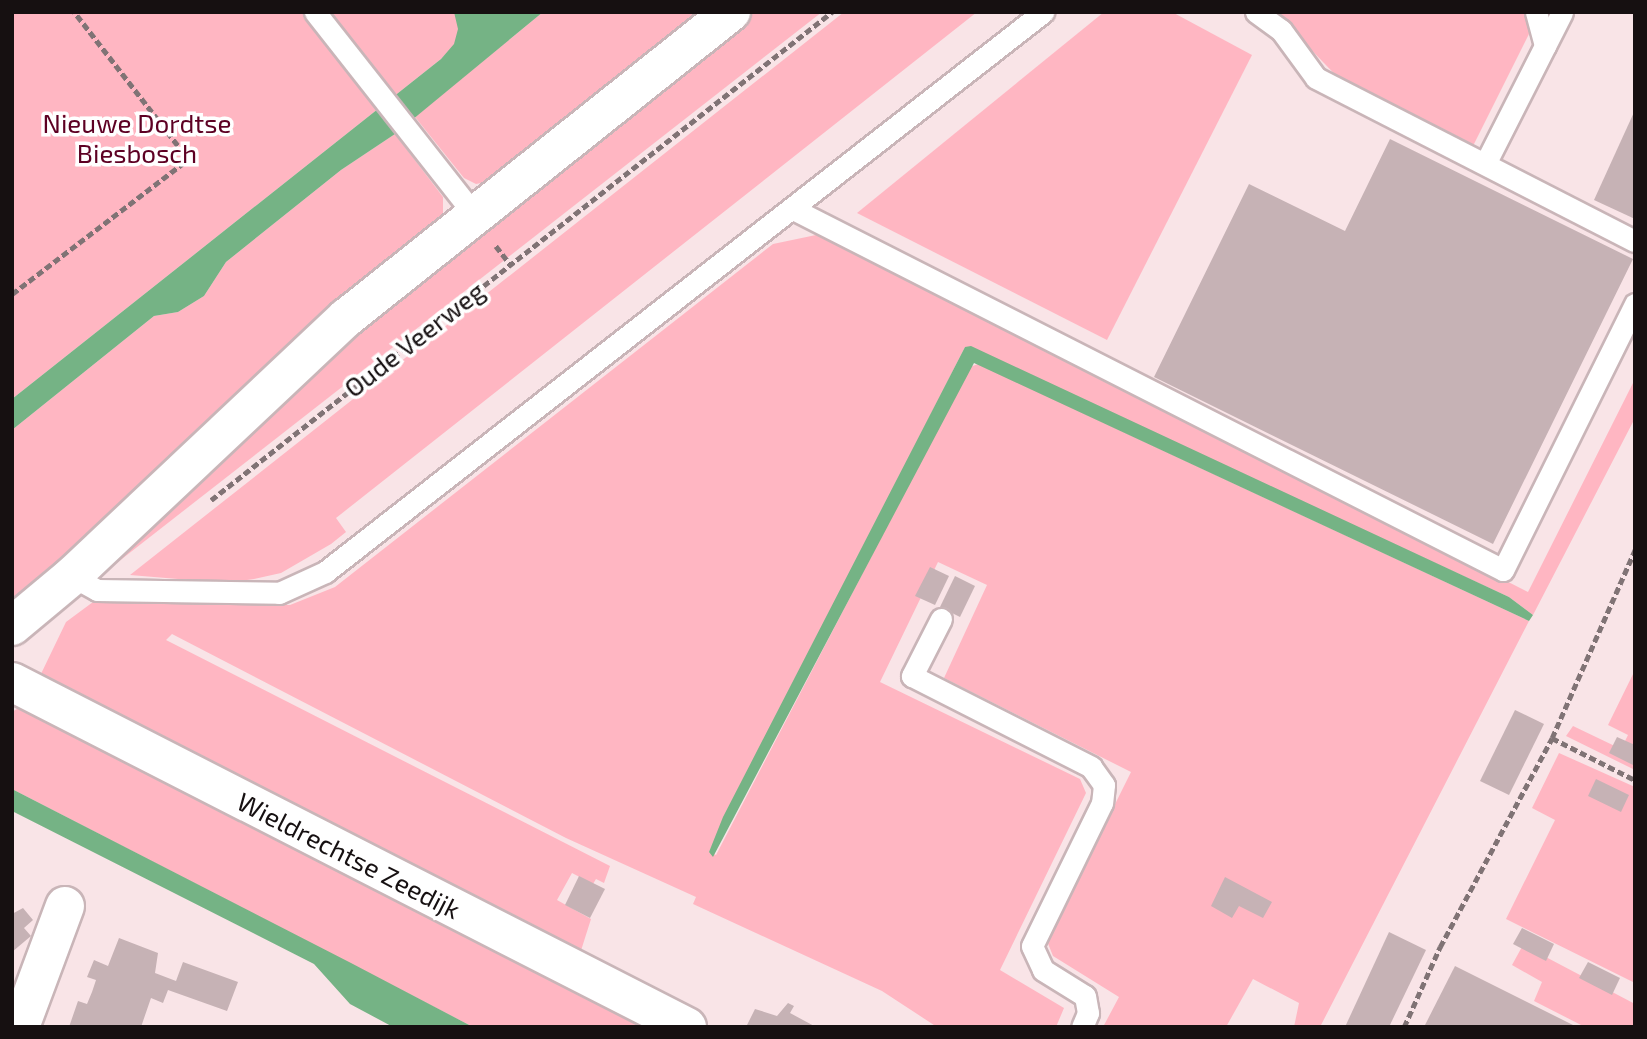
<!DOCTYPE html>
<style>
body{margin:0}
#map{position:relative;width:1647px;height:1039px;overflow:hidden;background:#f9e4e7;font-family:"Exo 2",sans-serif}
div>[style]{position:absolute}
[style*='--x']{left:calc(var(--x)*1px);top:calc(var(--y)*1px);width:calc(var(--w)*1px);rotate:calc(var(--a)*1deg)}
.green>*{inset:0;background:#ffb6c2}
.water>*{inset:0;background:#75b385}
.building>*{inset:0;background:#c6b2b5}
.path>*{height:4.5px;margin-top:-2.25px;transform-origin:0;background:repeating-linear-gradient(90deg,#807375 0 7px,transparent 0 10.5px)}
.roads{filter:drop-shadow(2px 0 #c9b5b8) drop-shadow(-2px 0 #c9b5b8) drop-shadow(0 2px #c9b5b8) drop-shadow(0 -2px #c9b5b8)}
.lane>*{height:21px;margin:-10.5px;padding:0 10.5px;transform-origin:10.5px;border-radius:10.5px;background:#fff}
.street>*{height:38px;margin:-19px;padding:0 19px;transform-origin:19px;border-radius:19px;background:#fff}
.secondary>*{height:38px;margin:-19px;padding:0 19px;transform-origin:19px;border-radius:19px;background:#fff}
span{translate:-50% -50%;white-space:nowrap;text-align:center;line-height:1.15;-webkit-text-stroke:7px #fff;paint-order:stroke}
.park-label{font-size:26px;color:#5d0023}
.street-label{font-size:26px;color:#161011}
.frame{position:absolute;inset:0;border:14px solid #161011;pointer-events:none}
</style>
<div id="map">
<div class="green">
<div style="clip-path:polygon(12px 12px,485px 12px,441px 59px,12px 399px)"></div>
<div style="clip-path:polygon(543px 12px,702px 12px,486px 182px,476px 184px,464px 178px,415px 117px)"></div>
<div style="clip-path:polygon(755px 12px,822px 12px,109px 569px,376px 316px,521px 195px)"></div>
<div style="clip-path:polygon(844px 12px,977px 12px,336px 518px,346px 532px,331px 544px,281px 573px,254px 579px,226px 583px,130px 575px)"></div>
<div style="clip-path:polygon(1104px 12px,1172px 12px,1252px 55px,1107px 340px,857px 213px)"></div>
<div style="clip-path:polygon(1275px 12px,1540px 12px,1474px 144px,1465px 144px,1347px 87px)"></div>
<div style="clip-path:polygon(395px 134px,443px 197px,443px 217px,12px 603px,12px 430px,154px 316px,178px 312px,204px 296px,226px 262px,341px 170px)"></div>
<div style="clip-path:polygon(816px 235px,830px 237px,1528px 592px,1635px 379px,1635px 418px,1533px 615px,1509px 597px,965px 347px,709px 852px,716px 855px,970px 367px,978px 364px,1529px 621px,1320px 1027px,1294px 1027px,1299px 1003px,1253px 979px,1226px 1027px,1103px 1027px,1119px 997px,1053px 956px,1047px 941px,1131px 772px,944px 678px,987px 585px,938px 562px,880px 682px,1080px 779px,1086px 793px,1000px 970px,1064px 1008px,1056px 1027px,937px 1027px,882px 991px,693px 904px,696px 897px,566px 838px,172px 634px,166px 640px,610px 866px,604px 883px,596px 879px,593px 884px,572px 873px,557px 900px,591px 919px,578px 960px,39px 678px,66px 622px,93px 602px,290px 605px,335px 587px,773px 244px)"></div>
<div style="clip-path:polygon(1635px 670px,1635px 770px,1566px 736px,1573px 726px,1621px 749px,1628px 735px,1608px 725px)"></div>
<div style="clip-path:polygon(28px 702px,661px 1027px,473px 1027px,12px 789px,12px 712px)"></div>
<div style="clip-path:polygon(1559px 753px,1635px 787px,1635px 983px,1506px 919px,1555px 820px,1532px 808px)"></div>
<div style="clip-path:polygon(1523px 945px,1635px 1004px,1635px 1027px,1585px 1027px,1534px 1001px,1542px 982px,1512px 965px)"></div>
</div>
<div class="water">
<div style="clip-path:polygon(454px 12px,543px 12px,395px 134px,341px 170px,226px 262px,204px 296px,178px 312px,154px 316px,12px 430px,12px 399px,441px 59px,454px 44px,458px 29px)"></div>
<div style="clip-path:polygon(971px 346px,1509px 597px,1533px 615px,1529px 621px,974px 363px,713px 857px,709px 852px,723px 817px,965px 347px)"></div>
<div style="clip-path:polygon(12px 789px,351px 963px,473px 1027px,393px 1027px,350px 1004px,314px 964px,12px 811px)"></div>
</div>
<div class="building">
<div style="clip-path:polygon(1635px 110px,1635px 219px,1594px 200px)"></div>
<div style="clip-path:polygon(1390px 139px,1633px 259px,1493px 544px,1154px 377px,1249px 184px,1345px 231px)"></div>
<div style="clip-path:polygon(930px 567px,949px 576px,935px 605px,915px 596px)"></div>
<div style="clip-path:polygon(955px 576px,975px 586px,960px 617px,940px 607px)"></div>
<div style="clip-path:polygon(1515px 710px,1544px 724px,1509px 795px,1480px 781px)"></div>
<div style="clip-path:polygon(1617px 737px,1635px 745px,1635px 766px,1609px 753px)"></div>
<div style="clip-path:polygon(1596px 779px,1629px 795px,1621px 812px,1588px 796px)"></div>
<div style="clip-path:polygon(579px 876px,605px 889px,590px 918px,565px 905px)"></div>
<div style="clip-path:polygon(1225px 877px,1272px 902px,1263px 918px,1239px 906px,1232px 918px,1211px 906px)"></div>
<div style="clip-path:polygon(23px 908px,33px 920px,24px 928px,31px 936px,12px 952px,12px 914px)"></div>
<div style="clip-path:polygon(1522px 928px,1554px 944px,1546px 961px,1513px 944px)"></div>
<div style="clip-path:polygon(1389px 932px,1426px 950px,1389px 1027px,1345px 1027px)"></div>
<div style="clip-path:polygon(119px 938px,158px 953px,155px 973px,176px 981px,183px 962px,238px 982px,227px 1011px,168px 990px,163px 1003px,151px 998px,141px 1027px,69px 1027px,78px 1001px,87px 1004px,92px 992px,96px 980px,87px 977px,94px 960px,108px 966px)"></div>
<div style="clip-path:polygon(1588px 962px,1620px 978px,1612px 995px,1579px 978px)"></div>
<div style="clip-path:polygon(1455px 966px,1577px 1027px,1424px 1027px)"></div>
<div style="clip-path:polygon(788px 1003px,794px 1006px,790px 1013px,816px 1027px,746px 1027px,755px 1009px,777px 1016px)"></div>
</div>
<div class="path">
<div style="--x:496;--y:246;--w:23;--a:52"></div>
<div style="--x:12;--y:294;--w:214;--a:-37.4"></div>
<div style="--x:182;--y:164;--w:10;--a:-79"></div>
<div style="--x:184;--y:154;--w:180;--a:-127.8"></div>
<div style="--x:211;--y:500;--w:790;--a:-38.16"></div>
<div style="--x:1552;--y:738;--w:93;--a:26.8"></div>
<div style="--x:1404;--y:1027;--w:88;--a:-65.8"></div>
<div style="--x:1440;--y:947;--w:237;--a:-61.8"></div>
<div style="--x:1552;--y:738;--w:206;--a:-66.2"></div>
</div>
<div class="roads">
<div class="lane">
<div style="--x:315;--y:12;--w:257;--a:51.8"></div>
<div style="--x:1256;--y:12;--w:31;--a:36"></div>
<div style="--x:1281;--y:30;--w:59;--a:53.9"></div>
<div style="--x:1316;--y:78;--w:358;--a:27.1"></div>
<div style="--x:1536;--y:12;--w:35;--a:75"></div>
<div style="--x:1485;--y:164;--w:170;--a:-63.1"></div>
<div style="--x:795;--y:210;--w:794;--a:26.95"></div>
<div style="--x:1503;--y:570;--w:297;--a:-63.6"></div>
<div style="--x:72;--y:576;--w:29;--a:29"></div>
<div style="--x:97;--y:590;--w:182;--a:0.9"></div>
<div style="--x:279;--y:593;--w:51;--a:-24.5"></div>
<div style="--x:325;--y:572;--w:911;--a:-37.95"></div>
<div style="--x:941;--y:619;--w:64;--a:117"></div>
<div style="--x:912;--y:676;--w:201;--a:26.9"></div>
<div style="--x:1091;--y:767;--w:22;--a:54"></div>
<div style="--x:1104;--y:785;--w:18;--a:96"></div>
<div style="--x:1102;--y:803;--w:159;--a:116.1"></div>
<div style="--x:1032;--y:946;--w:26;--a:65"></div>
<div style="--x:1043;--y:970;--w:49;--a:31.8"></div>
<div style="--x:1085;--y:996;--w:17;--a:80"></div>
<div style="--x:1088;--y:1013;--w:15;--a:113"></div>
</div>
<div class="street">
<div style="--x:12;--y:682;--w:758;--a:27.07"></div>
<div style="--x:20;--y:1027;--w:129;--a:-69.6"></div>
</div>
<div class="secondary">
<div style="--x:12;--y:626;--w:78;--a:-39.8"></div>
<div style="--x:72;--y:576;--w:376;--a:-43.3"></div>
<div style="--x:346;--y:318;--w:492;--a:-38.5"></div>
</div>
</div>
<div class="park-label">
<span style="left:137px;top:138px">Nieuwe Dordtse<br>Biesbosch</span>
</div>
<div class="street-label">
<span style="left:414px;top:339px;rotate:-38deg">Oude Veerweg</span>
<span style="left:349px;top:855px;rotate:27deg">Wieldrechtse Zeedijk</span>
</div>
<div class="frame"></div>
</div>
